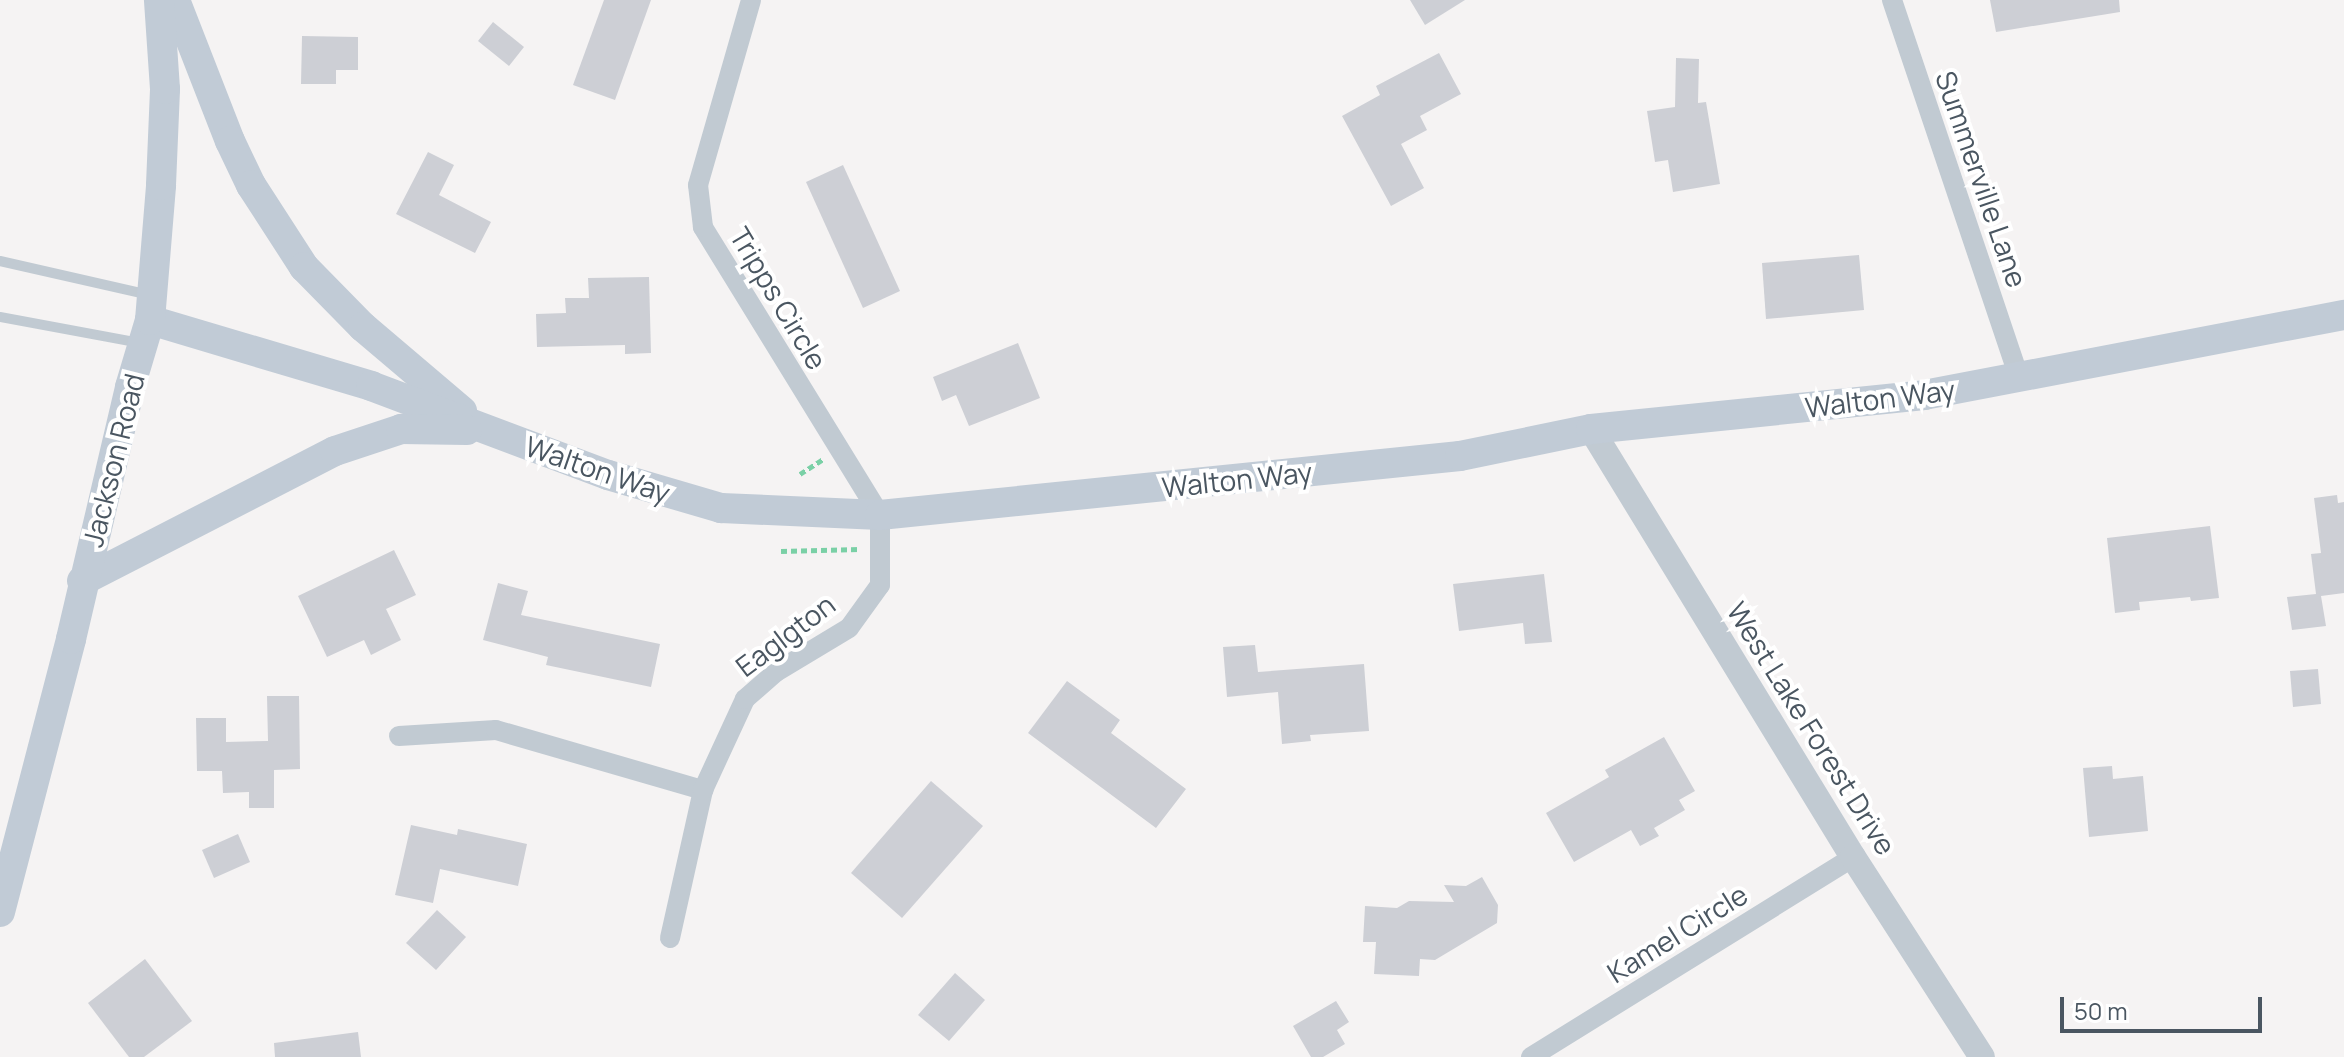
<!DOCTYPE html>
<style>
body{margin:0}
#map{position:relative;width:2344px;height:1057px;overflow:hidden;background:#f5f3f3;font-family:Manrope,sans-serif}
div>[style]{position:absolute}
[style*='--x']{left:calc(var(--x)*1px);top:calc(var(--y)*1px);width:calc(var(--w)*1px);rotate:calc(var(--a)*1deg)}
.building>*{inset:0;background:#cdcfd5}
.path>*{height:5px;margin-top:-2.5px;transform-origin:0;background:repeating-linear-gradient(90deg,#7ad0a6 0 6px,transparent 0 10px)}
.service>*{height:10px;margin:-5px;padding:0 5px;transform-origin:5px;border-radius:5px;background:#c1cad2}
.minor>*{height:20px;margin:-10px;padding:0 10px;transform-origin:10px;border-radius:10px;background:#c1cad2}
.tertiary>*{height:26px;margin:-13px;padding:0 13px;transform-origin:13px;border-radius:13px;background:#c1cad2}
.secondary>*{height:30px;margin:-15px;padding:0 15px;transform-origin:15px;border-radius:15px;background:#c1cbd6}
span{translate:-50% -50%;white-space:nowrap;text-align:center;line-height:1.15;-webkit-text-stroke:8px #fff;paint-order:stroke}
.street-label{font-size:28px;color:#4a5661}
.scale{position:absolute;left:2060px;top:997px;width:202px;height:36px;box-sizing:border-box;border:4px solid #4a5661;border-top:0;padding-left:10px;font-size:24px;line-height:28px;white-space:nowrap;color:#4a5661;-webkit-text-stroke:6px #fff;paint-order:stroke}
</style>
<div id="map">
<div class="building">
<div style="clip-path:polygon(604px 0,651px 0,615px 100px,573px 85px)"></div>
<div style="clip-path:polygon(1410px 0,1465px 0,1425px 25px)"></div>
<div style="clip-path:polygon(1990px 0,2119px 0,2120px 12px,1996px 32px)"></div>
<div style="clip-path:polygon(493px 22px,524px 47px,509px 66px,478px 41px)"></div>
<div style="clip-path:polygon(302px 36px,358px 37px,358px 70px,336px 70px,336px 84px,301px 84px)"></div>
<div style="clip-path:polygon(1439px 53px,1461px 94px,1420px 116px,1427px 130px,1401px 144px,1424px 188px,1391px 206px,1342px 116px,1380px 95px,1376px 86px)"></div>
<div style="clip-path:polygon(1676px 58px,1699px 59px,1698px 103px,1706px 102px,1720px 184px,1673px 192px,1668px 160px,1655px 162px,1647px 111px,1675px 107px)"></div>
<div style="clip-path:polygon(428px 152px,454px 165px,439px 195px,491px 222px,475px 253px,396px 214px)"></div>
<div style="clip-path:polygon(843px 165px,900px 291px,863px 308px,806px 182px)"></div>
<div style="clip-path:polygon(1859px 255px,1864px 310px,1766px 319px,1762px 263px)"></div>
<div style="clip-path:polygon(649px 277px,651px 353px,625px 354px,625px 345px,537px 347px,536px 314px,566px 313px,565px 298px,589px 298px,588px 278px)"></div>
<div style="clip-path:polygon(1018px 343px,1040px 398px,969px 426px,956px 395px,942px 401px,933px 377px)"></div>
<div style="clip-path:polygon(2337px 495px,2338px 503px,2344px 502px,2344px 593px,2321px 596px,2326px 626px,2292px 630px,2287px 597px,2316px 594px,2311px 554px,2321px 553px,2314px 498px)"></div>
<div style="clip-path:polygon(2210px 526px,2219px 598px,2191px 601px,2190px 597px,2139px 602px,2140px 610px,2115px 613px,2107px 538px)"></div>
<div style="clip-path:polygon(394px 550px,416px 595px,386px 609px,401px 640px,371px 655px,364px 640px,327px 657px,298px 596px)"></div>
<div style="clip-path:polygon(1544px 574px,1552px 642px,1525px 644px,1523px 623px,1459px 631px,1453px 584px)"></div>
<div style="clip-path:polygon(498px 583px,528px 591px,521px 615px,660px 644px,651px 687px,546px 665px,548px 657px,483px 640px)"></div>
<div style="clip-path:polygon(1255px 645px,1258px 672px,1364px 664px,1369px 731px,1310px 735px,1311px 741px,1282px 744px,1278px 692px,1227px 697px,1223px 647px)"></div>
<div style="clip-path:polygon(2318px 669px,2321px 704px,2293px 707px,2290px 671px)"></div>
<div style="clip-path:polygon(1067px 681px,1120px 720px,1111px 733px,1186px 789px,1156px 828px,1028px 733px)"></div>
<div style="clip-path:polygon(267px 696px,299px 696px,300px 769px,274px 770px,274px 808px,249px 808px,249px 792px,223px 793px,222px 771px,197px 771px,196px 718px,226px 718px,226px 742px,268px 741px)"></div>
<div style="clip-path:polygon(1664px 737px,1695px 791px,1679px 800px,1685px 810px,1654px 828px,1659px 836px,1640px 846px,1631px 830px,1574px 862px,1546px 813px,1609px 777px,1605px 770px)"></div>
<div style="clip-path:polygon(2112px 766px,2113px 779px,2143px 776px,2148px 831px,2089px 837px,2083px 768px)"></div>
<div style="clip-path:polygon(931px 781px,983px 826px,902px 918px,851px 873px)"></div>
<div style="clip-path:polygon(411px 825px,457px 835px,458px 829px,527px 844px,518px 886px,440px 869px,433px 903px,395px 895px)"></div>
<div style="clip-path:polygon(238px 834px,250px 862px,214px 878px,202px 850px)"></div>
<div style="clip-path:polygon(1482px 877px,1498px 905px,1497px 923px,1435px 960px,1420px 959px,1419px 976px,1374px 974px,1376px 942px,1363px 942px,1365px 906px,1397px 908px,1409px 901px,1454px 902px,1444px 885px,1466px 886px)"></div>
<div style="clip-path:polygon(437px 910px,466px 937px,436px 970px,406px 943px)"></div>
<div style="clip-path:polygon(145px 959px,192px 1021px,144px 1057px,129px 1057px,88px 1003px)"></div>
<div style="clip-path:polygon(955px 973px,985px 1000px,949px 1041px,918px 1015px)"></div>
<div style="clip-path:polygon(1336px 1001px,1349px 1022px,1337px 1030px,1345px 1044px,1323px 1057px,1311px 1057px,1293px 1026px)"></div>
<div style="clip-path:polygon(358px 1032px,361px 1057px,275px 1057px,274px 1043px)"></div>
</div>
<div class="path">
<div style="--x:800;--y:474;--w:27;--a:-33"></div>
<div style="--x:781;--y:551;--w:79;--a:-1.5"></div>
</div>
<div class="service">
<div style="--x:0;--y:261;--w:154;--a:12.8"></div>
<div style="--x:0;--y:317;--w:142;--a:10.5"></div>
</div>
<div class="minor">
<div style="--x:1892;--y:0;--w:398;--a:71.4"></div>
<div style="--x:399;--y:736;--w:97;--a:-3.5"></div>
<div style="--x:496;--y:730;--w:216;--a:16.2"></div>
<div style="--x:670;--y:938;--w:152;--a:-77.4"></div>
<div style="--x:703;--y:790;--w:100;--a:-65.2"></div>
<div style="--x:745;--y:699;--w:41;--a:-41.1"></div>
<div style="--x:776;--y:672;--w:85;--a:-31.1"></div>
<div style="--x:849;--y:628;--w:53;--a:-54.2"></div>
<div style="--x:880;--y:585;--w:70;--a:-90"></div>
<div style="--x:880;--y:515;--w:338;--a:-121.6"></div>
<div style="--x:703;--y:227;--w:42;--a:-96.8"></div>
<div style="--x:698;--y:185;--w:192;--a:-74"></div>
<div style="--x:1531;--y:1057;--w:379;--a:-31.8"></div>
</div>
<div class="tertiary">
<div style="--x:1591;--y:429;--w:502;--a:58.53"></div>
<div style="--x:1853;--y:857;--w:238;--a:57.2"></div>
</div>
<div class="secondary">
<div style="--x:175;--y:0;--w:151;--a:68.7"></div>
<div style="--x:230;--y:141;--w:49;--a:64.5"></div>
<div style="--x:251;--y:185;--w:98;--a:57.1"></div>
<div style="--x:304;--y:267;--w:84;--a:45.5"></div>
<div style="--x:363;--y:327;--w:130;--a:40.3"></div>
<div style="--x:150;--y:320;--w:231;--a:16.6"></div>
<div style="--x:371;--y:386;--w:253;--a:20.6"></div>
<div style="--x:608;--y:475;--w:118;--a:16.3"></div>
<div style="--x:721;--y:508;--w:159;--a:2.5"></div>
<div style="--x:880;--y:515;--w:583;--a:-5.81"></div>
<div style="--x:1460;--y:456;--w:134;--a:-11.6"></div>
<div style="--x:1591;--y:429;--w:335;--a:-5.8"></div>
<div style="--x:1924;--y:395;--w:428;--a:-10.8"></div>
<div style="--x:82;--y:581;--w:284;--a:-27.2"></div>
<div style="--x:335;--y:451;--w:70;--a:-18.4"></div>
<div style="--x:401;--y:429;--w:66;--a:0.9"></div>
<div style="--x:0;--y:912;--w:282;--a:-75.4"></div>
<div style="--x:71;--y:639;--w:259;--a:-76.8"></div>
<div style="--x:130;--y:387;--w:70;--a:-73.4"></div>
<div style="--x:150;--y:320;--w:135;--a:-85.3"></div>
<div style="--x:161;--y:185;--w:96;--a:-87.6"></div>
<div style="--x:165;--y:89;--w:89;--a:-93.9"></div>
</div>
<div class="street-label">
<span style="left:1982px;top:179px;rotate:71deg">Summerville Lane</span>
<span style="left:779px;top:298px;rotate:59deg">Tripps Circle</span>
<span style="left:1880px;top:398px;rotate:-7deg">Walton Way</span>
<span style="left:113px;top:460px;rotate:-76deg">Jackson Road</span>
<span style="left:598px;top:469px;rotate:19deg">Walton Way</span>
<span style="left:1237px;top:479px;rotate:-6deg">Walton Way</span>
<span style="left:785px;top:635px;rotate:-37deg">Eaglgton</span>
<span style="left:1812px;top:728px;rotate:58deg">West Lake Forest Drive</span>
<span style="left:1677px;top:933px;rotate:-32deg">Kamel Circle</span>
</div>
<div class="scale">50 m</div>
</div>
